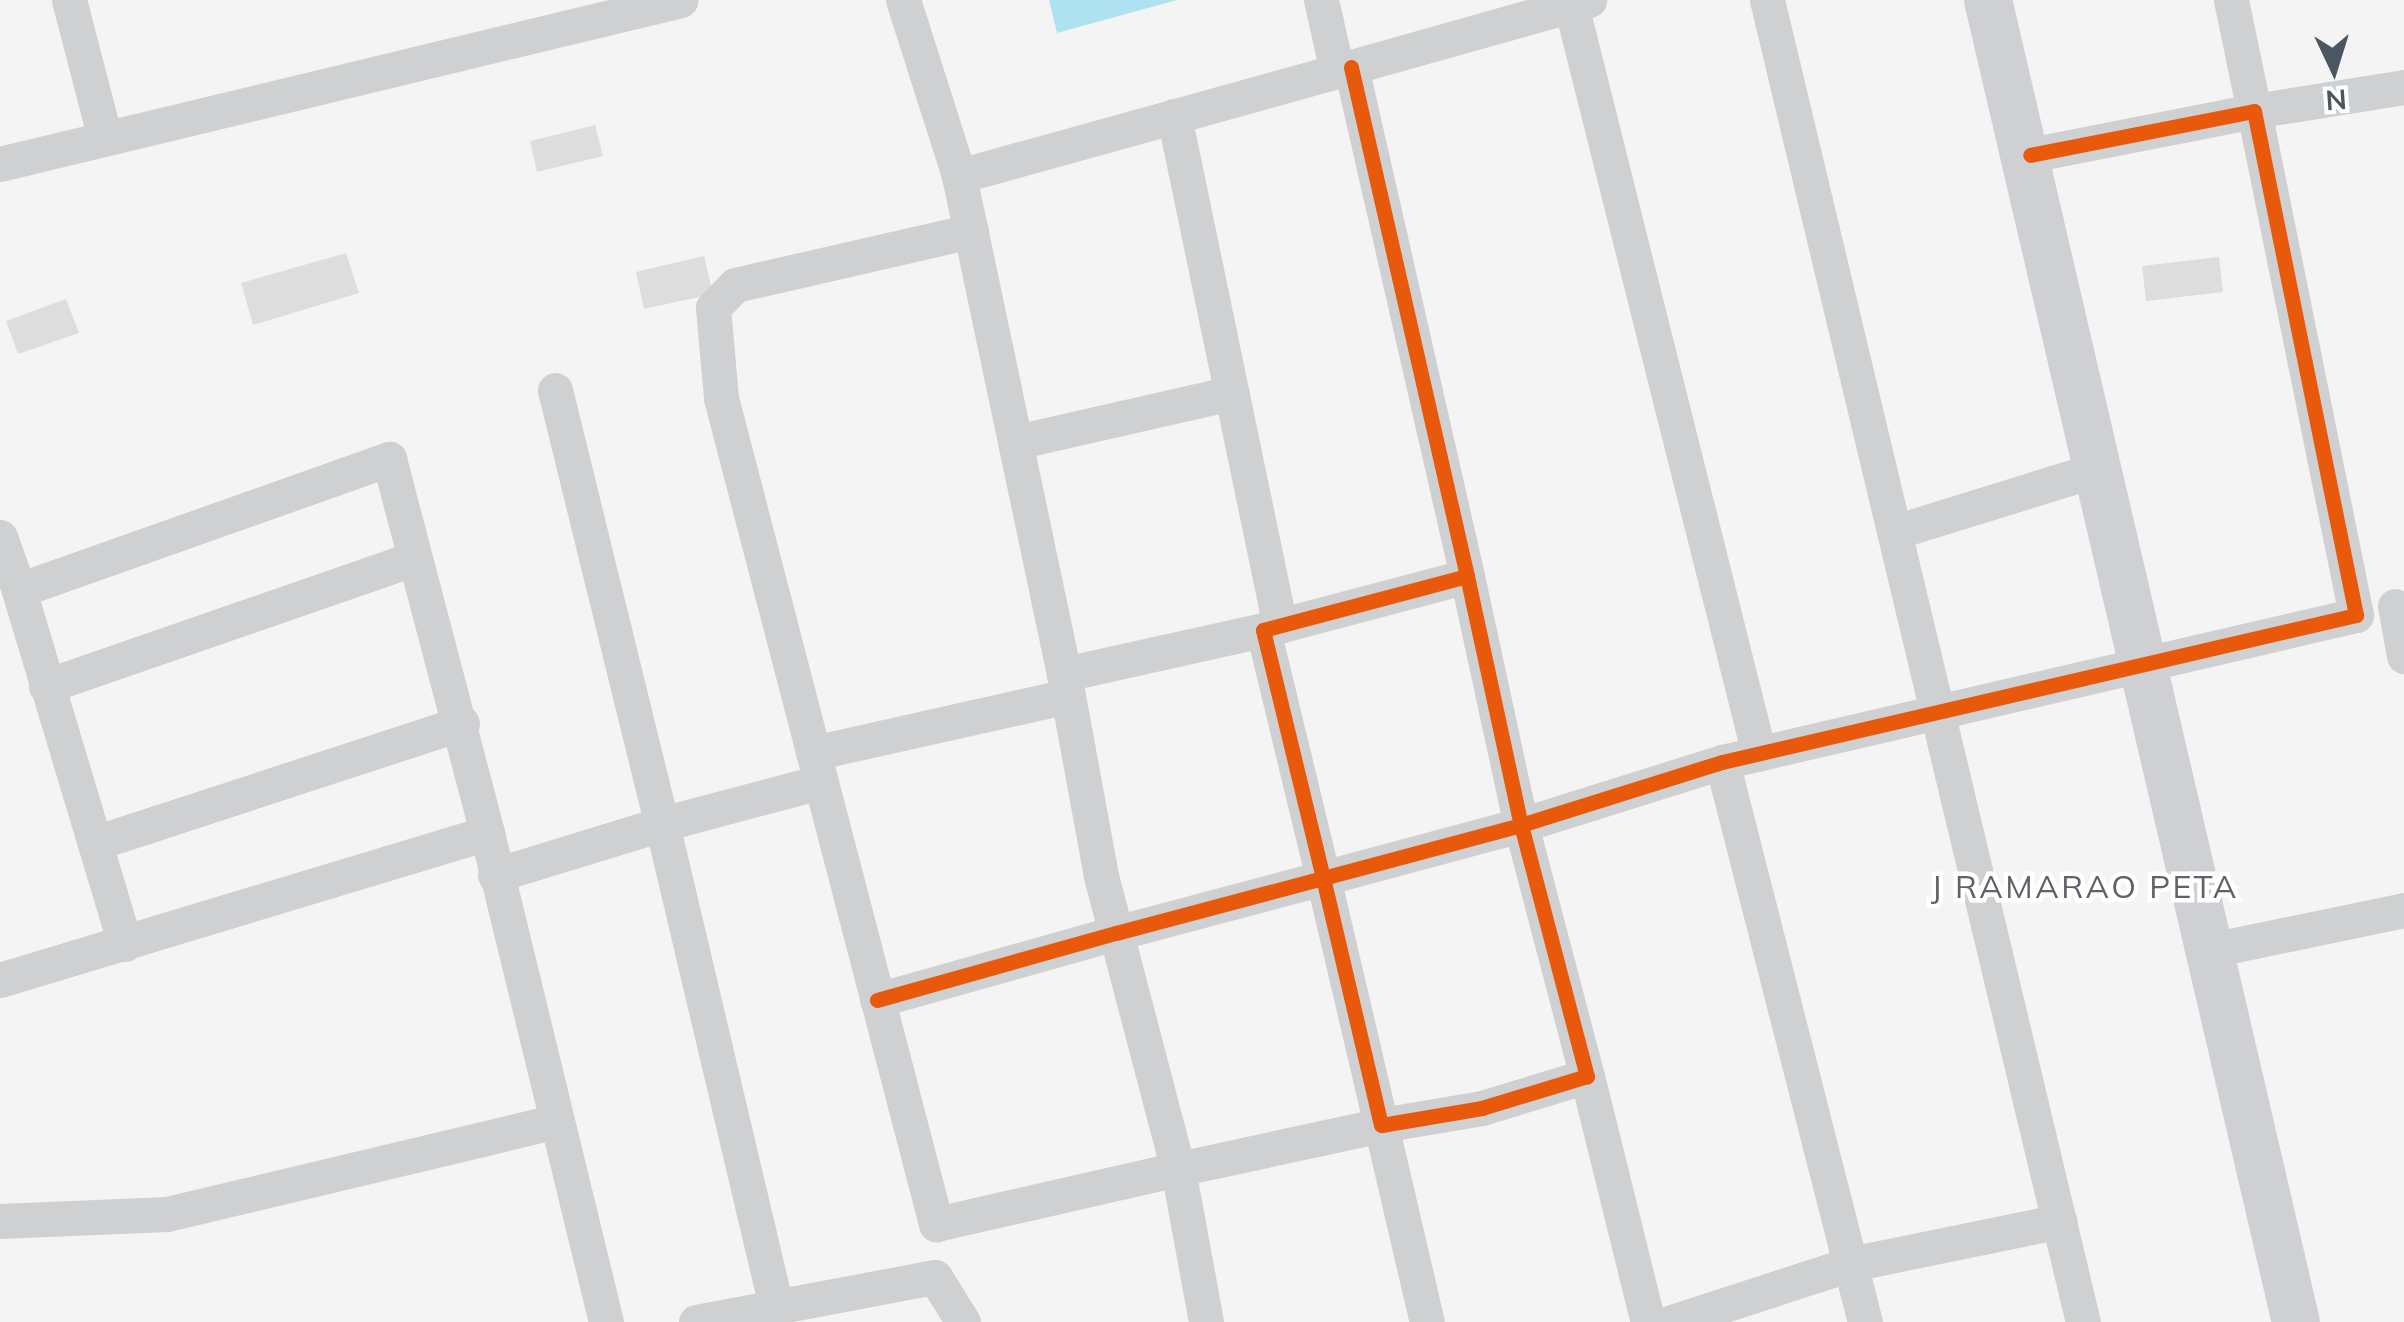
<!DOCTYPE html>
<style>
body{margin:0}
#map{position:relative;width:2404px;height:1322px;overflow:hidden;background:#f4f4f4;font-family:Mulish,sans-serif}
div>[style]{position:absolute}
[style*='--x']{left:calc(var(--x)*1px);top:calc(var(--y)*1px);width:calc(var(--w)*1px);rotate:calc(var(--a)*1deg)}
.water>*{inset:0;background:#aee2f0}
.building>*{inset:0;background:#ddddde}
.street>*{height:35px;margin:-17.5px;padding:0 17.5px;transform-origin:17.5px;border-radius:17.5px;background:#ced0d2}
.secondary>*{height:48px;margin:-24px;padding:0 24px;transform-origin:24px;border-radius:24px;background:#ced0d4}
.cycleway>*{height:15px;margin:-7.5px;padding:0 7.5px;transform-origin:7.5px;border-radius:7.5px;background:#e8590c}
span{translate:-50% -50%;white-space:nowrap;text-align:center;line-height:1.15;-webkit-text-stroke:9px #fff;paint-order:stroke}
.neighbourhood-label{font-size:32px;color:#5f6368;letter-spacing:2.5px}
.north{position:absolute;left:2284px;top:20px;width:100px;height:100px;-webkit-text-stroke:8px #fff;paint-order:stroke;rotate:176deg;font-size:28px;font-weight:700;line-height:40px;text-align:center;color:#4a5661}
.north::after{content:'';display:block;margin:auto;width:35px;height:45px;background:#4a5661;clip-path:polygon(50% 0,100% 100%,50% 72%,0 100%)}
</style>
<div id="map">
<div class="water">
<div style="clip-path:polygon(1049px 0,1177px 0,1057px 33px)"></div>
</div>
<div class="building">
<div style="clip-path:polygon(595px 125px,603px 156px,537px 172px,530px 141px)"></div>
<div style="clip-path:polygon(346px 253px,359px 293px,253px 325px,241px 283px)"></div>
<div style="clip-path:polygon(704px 256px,713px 294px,644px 309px,636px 272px)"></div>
<div style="clip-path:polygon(2219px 257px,2223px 292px,2146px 301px,2142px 266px)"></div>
<div style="clip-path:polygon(66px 299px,79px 333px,18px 354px,6px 321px)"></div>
</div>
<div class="street">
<div style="--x:69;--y:0;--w:143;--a:75.4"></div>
<div style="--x:903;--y:0;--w:185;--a:72.3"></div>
<div style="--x:959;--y:176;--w:392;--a:-15.5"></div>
<div style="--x:1337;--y:71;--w:73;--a:-102.7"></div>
<div style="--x:1767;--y:0;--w:1359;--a:76.56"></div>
<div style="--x:2231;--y:0;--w:113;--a:78.3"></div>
<div style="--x:2254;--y:111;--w:152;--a:-9.1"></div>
<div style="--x:1571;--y:5;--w:772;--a:75.91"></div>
<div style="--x:1337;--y:71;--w:262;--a:-15.7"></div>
<div style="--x:1174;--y:116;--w:521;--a:78.26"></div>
<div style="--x:0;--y:164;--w:700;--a:-13.54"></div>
<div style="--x:959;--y:176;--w:509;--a:78.09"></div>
<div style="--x:971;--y:231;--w:242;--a:167.1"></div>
<div style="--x:735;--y:285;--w:32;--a:134"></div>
<div style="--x:713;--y:308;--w:90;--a:84.9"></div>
<div style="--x:721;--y:398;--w:854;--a:75.41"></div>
<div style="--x:936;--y:1224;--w:248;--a:-12.8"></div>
<div style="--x:1178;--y:1169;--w:156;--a:79.6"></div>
<div style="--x:555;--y:390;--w:447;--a:76.2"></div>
<div style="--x:662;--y:824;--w:163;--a:-14.9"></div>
<div style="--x:1016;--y:442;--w:221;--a:-12.8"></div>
<div style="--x:1898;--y:531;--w:213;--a:-17.2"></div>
<div style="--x:0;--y:537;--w:56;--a:70.3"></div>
<div style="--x:1467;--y:576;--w:255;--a:77.8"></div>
<div style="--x:1521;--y:825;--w:211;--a:-17.4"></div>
<div style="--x:1722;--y:762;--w:651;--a:-13.05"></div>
<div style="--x:2356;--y:615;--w:514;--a:-101.44"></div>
<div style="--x:2254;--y:111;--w:228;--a:168.9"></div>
<div style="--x:2395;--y:606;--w:51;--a:79.8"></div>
<div style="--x:1263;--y:630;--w:204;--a:167.5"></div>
<div style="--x:1064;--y:674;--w:205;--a:79.6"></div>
<div style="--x:1101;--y:876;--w:303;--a:75.3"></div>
<div style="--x:1178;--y:1169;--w:208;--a:-12.2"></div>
<div style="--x:1381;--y:1125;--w:202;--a:76.9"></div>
<div style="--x:46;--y:686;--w:388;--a:-19.1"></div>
<div style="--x:813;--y:753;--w:261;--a:-12.6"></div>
<div style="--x:1722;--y:762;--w:578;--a:75.68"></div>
<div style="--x:95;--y:843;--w:386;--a:-18.1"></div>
<div style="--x:495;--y:875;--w:175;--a:-17"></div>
<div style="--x:662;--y:824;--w:490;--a:76.7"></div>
<div style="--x:125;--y:944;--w:370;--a:-106.7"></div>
<div style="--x:19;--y:590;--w:393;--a:-19.5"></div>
<div style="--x:389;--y:459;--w:387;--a:75.3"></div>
<div style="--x:2211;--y:950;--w:197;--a:-11.7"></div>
<div style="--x:0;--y:980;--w:509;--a:-16.8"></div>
<div style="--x:487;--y:833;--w:503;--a:76.32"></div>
<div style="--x:877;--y:1000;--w:248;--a:-15.7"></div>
<div style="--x:1116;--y:933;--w:214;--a:-14.9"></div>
<div style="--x:1323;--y:878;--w:205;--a:-15"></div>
<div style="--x:1521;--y:825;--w:260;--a:75.3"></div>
<div style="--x:1587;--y:1076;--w:110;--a:163.1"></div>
<div style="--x:1482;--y:1108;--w:102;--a:170.4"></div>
<div style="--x:1381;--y:1125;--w:254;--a:-103.2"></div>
<div style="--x:1323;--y:878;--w:255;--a:-103.6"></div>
<div style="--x:1263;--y:630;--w:211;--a:-14.8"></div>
<div style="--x:1467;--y:576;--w:522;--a:-102.84"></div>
<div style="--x:1587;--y:1076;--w:253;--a:76.1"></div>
<div style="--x:0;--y:1221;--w:167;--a:-2.4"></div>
<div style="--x:167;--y:1214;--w:400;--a:-13.4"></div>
<div style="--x:696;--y:1322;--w:243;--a:-10.7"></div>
<div style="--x:935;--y:1277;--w:53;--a:58.1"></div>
<div style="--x:1672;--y:1322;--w:188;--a:-18"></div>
<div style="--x:1851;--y:1264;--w:213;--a:-11.6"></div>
</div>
<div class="secondary">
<div style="--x:1988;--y:0;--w:1357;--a:76.89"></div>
</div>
<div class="cycleway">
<div style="--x:1467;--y:576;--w:255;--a:77.8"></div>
<div style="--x:1521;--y:825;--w:211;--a:-17.4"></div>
<div style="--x:1722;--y:762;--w:651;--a:-13.05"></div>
<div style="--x:2356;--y:615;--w:514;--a:-101.44"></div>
<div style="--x:2254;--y:111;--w:228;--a:168.9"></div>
<div style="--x:877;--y:1000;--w:248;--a:-15.7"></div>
<div style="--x:1116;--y:933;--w:214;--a:-14.9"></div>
<div style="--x:1323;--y:878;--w:205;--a:-15"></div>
<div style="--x:1521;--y:825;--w:260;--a:75.3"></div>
<div style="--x:1587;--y:1076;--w:110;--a:163.1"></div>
<div style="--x:1482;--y:1108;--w:102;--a:170.4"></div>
<div style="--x:1381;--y:1125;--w:254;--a:-103.2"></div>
<div style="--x:1323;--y:878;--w:255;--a:-103.6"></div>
<div style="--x:1263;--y:630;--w:211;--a:-14.8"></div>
<div style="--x:1467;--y:576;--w:522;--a:-102.84"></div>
</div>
<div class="neighbourhood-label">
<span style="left:2085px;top:886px">J RAMARAO PETA</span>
</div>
<div class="north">N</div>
</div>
